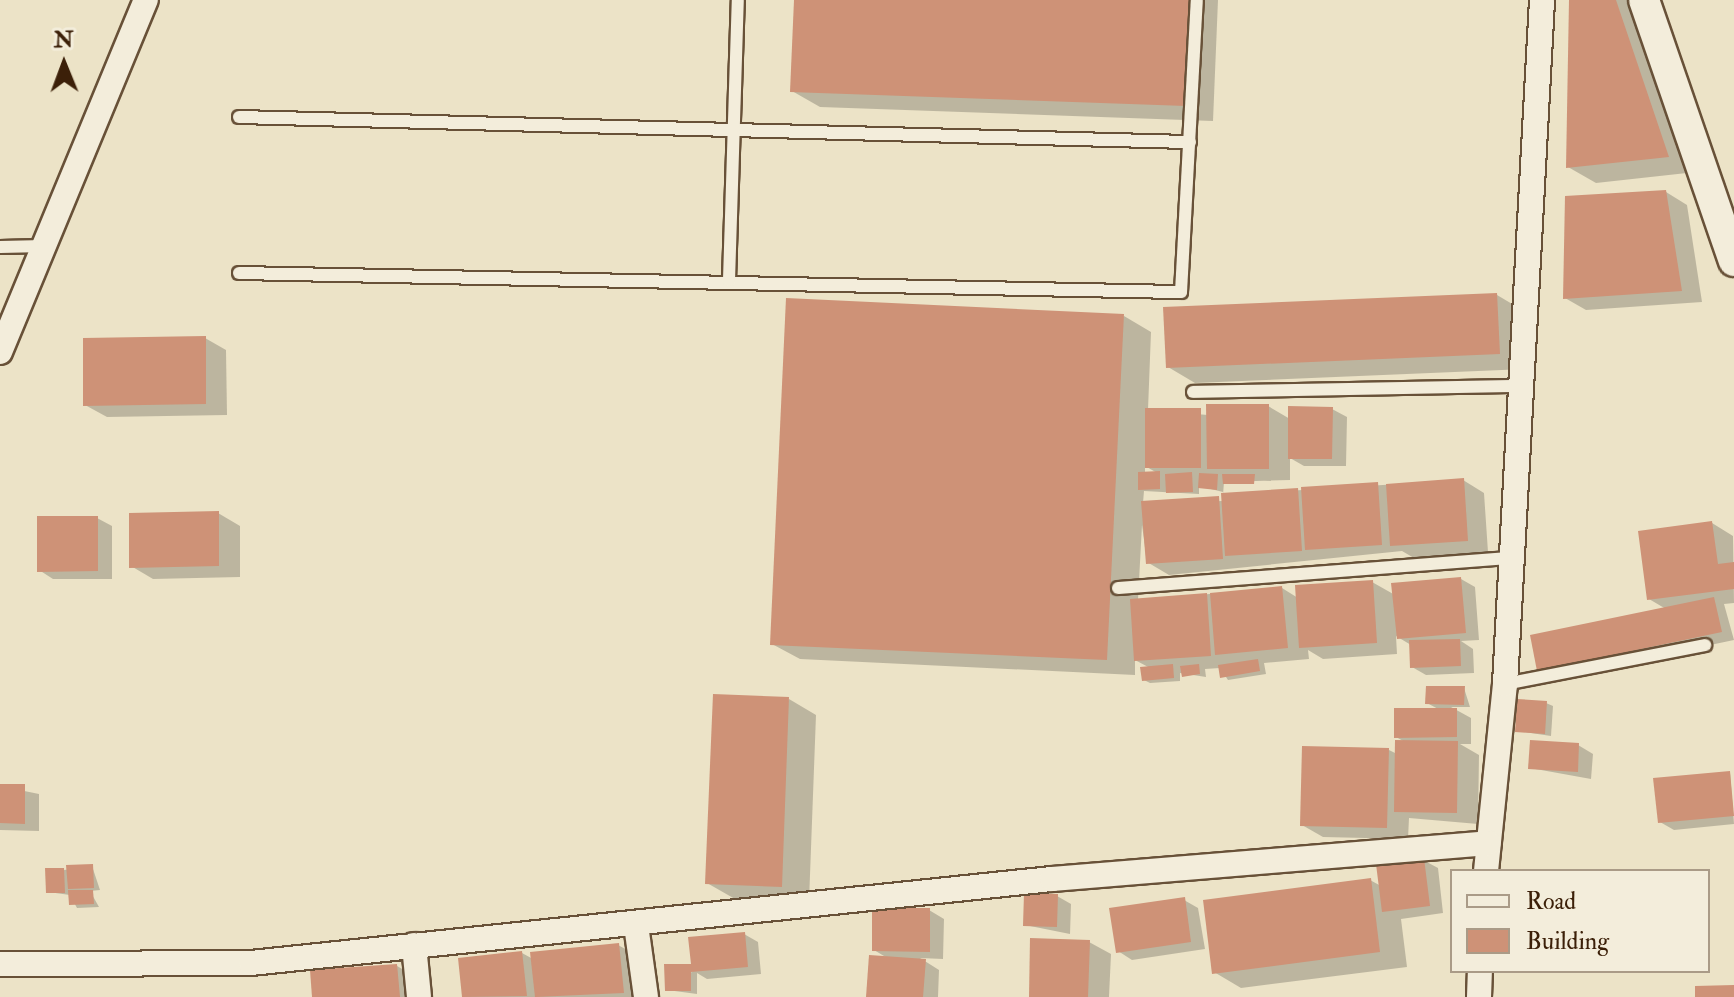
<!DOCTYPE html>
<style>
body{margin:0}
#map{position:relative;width:1734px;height:997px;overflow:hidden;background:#ece3c7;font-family:"IM FELL Double Pica",serif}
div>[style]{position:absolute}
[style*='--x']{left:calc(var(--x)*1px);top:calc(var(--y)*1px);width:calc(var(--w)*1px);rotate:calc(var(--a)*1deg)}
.shadow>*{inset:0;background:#0003}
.building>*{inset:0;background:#ce9277}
.roads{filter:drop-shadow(2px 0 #685138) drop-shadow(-2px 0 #685138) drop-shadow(0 2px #685138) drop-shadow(0 -2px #685138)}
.service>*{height:12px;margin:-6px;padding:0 6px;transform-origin:6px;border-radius:6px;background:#f3eddb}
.minor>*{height:24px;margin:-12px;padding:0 12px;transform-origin:12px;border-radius:12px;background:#f3eddb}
.tertiary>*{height:30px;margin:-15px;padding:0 15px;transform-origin:15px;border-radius:15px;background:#f3eddb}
span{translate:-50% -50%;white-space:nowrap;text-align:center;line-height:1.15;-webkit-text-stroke:7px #f3eddb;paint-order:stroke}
.legend{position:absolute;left:1450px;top:869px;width:260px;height:104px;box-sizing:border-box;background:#f3eddb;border:2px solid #aa9b87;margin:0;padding:10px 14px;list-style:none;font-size:24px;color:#3c2009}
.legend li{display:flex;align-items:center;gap:16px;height:40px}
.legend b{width:40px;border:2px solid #aa9b87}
.north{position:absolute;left:24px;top:24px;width:80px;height:80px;-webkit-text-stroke:6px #f3eddb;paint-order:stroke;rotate:359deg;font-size:22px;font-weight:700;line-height:32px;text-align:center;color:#3c2009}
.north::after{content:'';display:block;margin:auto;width:28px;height:36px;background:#3c2009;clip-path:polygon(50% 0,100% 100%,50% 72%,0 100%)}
</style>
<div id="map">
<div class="shadow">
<div style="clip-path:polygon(796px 0,1218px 0,1213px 121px,820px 107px,792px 91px)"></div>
<div style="clip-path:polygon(1571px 0,1637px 0,1696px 172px,1596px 183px,1568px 167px)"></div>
<div style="clip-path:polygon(1666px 192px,1687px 205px,1702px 302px,1586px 310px,1565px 298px)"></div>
<div style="clip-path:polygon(1497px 295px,1524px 311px,1527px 369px,1195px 383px,1168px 367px)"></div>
<div style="clip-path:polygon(evenodd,1124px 316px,1151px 332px,1148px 410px,1208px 415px,1268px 406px,1290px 419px,1332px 409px,1347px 417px,1346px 466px,1304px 466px,1290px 458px,1290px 480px,1224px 482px,1223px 495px,1463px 480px,1484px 493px,1488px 552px,1414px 558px,1402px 551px,1169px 575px,1147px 562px,1142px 525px,1138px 600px,1282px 588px,1298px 598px,1372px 582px,1395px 595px,1461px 579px,1475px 587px,1479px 640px,1461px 641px,1473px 649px,1474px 673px,1426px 675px,1412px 667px,1411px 645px,1396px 636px,1397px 654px,1323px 659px,1308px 650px,1309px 659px,1264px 663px,1266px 674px,1228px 680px,1220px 668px,1205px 669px,1206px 677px,1180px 673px,1180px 681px,1150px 683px,1144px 680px,1150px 668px,1135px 660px,1135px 675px,800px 659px,772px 644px,1124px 316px,1145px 466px,1159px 474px,1145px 474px,1145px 466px,1124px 316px,1199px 486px,1223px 492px,1223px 501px,1143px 503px,1144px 491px,1199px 494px,1199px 486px)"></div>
<div style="clip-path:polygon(205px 338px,226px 350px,227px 415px,107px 417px,85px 405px)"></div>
<div style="clip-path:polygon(218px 513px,240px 526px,240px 577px,153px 579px,131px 566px)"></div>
<div style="clip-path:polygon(97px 518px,112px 526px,112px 579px,53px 579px,39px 570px)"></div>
<div style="clip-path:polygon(1712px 523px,1733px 536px,1734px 603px,1724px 604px,1734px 640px,1553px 678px,1539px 670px,1666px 609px,1649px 599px)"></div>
<div style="clip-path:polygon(1464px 688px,1470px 707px,1451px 707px,1471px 718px,1471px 744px,1460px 744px,1479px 755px,1478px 824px,1409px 818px,1408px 839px,1323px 837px,1302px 825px,1389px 750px,1397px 754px,1405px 742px,1396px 737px,1440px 710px,1427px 703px)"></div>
<div style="clip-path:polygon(789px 699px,816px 715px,809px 902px,735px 899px,707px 883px)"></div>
<div style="clip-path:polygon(1546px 703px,1553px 706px,1551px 736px,1517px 731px)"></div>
<div style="clip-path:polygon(1578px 745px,1593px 754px,1591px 779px,1530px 768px)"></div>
<div style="clip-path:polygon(1730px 773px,1734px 824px,1674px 830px,1660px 822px)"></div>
<div style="clip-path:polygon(0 786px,39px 794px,39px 831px,0 830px)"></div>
<div style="clip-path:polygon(1423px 860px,1438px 868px,1443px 913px,1401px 919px,1407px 967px,1241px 988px,1214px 972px,1370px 880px,1381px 886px)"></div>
<div style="clip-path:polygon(92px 866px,100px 890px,90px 891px,99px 907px,77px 908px,70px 895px,48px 892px,64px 870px)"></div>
<div style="clip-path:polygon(1057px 896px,1071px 904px,1070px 934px,1025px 925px)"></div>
<div style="clip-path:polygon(1184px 900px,1198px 908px,1205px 949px,1132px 960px,1118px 951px)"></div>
<div style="clip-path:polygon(929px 910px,944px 919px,943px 959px,920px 958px,939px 970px,938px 997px,868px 997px,889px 959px,874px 950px)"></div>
<div style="clip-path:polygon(744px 934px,758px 942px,761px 974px,707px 979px,697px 973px,697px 994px,667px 990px)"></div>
<div style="clip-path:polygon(1089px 942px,1111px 954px,1109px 997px,1031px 997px)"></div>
<div style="clip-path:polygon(618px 945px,640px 957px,643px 997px,464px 997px,460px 960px,522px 953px,533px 959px)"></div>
<div style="clip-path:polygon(397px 966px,418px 978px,419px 997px,314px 997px)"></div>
</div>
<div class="building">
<div style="clip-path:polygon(794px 0,1190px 0,1186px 106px,790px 92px)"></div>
<div style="clip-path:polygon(1569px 0,1616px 0,1669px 157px,1566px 168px)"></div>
<div style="clip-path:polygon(1666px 190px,1682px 291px,1563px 299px,1565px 196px)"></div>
<div style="clip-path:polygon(1497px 293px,1500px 354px,1166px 368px,1163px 307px)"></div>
<div style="clip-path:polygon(786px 298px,1124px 314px,1107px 660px,770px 645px)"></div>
<div style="clip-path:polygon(206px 336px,206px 404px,83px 406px,83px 338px)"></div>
<div style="clip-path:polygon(1206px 404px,1269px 404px,1269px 469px,1207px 469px)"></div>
<div style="clip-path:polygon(1288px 406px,1333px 407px,1332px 459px,1288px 459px)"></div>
<div style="clip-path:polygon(1145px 408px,1201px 408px,1201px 468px,1145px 468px)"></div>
<div style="clip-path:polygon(1160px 471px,1160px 489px,1138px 490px,1138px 472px)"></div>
<div style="clip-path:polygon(1192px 472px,1193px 492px,1166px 493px,1165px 474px)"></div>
<div style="clip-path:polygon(1199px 473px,1218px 474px,1217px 490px,1198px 488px)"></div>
<div style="clip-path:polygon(1222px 474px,1255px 474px,1254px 484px,1223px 484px)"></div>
<div style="clip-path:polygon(1464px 478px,1468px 541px,1390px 546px,1386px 484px)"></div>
<div style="clip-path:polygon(1378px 482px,1382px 545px,1305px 550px,1301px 487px)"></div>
<div style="clip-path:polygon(1298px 488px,1302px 551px,1225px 556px,1221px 493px)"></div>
<div style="clip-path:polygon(1219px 496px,1223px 559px,1146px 564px,1141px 501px)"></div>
<div style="clip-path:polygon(219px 511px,219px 566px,129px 568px,129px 513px)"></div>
<div style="clip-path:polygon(37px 516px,98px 516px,98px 571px,37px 572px)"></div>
<div style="clip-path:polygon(1712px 521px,1718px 564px,1734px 562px,1734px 589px,1647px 600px,1638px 531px)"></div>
<div style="clip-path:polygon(1461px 577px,1466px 633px,1397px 639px,1391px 583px)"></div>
<div style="clip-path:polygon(1373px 580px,1377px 643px,1299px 648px,1295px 585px)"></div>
<div style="clip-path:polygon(1282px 586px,1288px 648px,1215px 655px,1210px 593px)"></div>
<div style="clip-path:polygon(1207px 593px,1211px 656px,1134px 661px,1130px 599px)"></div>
<div style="clip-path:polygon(1714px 597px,1722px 632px,1537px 671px,1530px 635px)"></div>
<div style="clip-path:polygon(1460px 639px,1461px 666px,1410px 668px,1409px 640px)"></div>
<div style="clip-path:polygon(1258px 659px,1260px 671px,1220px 678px,1218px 665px)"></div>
<div style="clip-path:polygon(1173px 664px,1174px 678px,1142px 681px,1140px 667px)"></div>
<div style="clip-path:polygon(1199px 664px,1200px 674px,1182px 677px,1180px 666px)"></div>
<div style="clip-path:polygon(1426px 686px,1465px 686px,1464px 705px,1425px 704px)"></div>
<div style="clip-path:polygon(713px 694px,789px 697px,782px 887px,705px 884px)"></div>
<div style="clip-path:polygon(1517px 699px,1547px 701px,1545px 734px,1515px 732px)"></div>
<div style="clip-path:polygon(1394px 708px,1457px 708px,1457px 737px,1394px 738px)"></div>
<div style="clip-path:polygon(1395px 740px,1458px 741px,1457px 813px,1394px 812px)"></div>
<div style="clip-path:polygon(1530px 740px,1579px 743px,1578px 772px,1528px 769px)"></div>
<div style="clip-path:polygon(1302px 746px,1389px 748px,1387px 828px,1300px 826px)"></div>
<div style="clip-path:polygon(1730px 771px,1734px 816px,1658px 823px,1653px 778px)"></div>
<div style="clip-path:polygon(0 784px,25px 784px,25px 824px,0 823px)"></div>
<div style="clip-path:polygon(1424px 858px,1430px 906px,1382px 912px,1376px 864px)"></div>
<div style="clip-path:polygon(93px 864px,94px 888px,68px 889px,66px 865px)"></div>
<div style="clip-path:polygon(45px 868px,64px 868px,65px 893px,46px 893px)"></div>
<div style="clip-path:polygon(1371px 878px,1380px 952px,1212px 974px,1203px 900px)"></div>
<div style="clip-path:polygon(68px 890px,93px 890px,94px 904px,69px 905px)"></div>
<div style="clip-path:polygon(1024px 893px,1058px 894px,1057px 927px,1023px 926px)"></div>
<div style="clip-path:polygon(1185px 897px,1191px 942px,1116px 953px,1109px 908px)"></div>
<div style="clip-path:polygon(872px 908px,930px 908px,930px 952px,872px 951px)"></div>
<div style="clip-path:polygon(745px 932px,748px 967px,691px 972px,691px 991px,665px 991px,664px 964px,691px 964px,688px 937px)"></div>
<div style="clip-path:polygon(1030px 938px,1090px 940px,1088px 997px,1029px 997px)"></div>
<div style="clip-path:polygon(619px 943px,624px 993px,535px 997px,530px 952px)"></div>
<div style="clip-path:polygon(522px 951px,527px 996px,462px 997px,458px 958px)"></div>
<div style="clip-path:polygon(869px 955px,926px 959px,923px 997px,866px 997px)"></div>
<div style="clip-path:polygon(397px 964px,400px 997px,312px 997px,310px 970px)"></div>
<div style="clip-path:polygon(1734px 985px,1734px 997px,1695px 997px,1695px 986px)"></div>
</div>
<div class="roads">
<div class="service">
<div style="--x:239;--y:117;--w:951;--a:1.51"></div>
<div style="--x:0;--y:247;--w:44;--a:-1.3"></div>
<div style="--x:239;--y:273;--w:942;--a:1.16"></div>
<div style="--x:1181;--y:292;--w:292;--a:-86.9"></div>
<div style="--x:729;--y:280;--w:280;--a:-88.2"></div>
<div style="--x:1193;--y:392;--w:326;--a:-1.1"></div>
<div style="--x:1118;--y:588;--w:392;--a:-4.4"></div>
<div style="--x:1505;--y:684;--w:204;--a:-11"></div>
</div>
<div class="minor">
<div style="--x:0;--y:352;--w:381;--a:-67.5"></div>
<div style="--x:1486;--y:871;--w:188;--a:-84.2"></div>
<div style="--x:1505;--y:684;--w:685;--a:-86.9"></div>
<div style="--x:636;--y:925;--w:73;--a:82.1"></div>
<div style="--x:414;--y:945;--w:52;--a:84.5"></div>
<div style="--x:0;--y:964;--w:251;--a:-0.2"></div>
<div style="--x:251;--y:963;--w:805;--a:-5.99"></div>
<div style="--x:1052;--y:879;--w:438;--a:-4.7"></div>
<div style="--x:1479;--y:997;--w:26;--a:-88"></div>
</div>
<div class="tertiary">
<div style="--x:1644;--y:0;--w:276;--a:71"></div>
</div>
</div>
<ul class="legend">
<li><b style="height:10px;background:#f3eddb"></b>Road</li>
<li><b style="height:22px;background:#ce9277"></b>Building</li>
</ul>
<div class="north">N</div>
</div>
